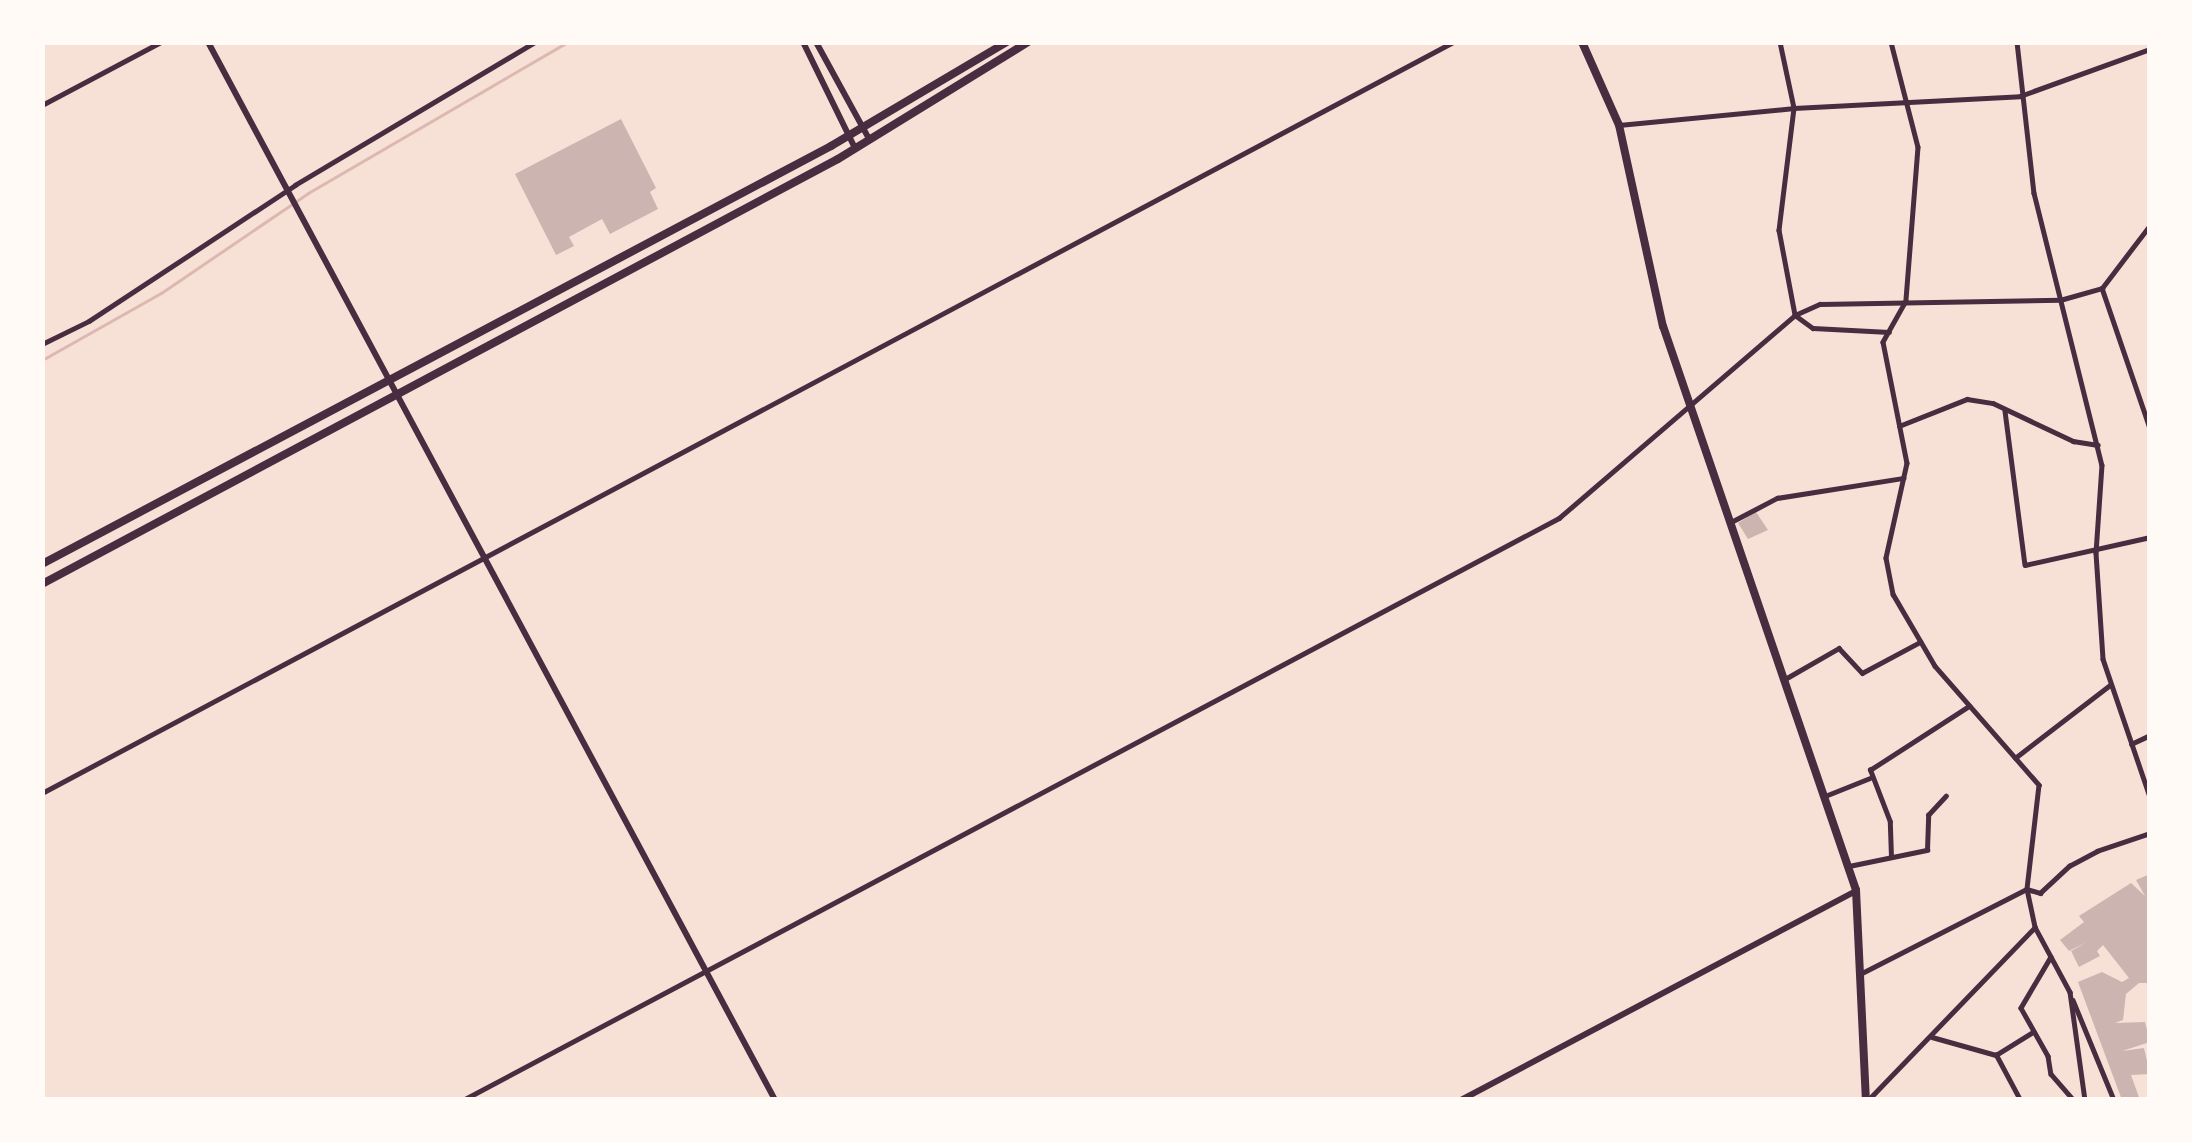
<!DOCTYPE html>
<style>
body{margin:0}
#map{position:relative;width:2192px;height:1142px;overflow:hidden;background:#f7e1d7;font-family:Overpass,sans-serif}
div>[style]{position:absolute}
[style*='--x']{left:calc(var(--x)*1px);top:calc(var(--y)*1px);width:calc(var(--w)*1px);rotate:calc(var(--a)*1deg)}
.stream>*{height:3px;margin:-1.5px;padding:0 1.5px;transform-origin:1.5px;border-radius:1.5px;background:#dcb8b0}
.building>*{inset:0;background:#ccb4b1}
.minor>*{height:4.5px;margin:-2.25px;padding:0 2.25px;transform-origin:2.25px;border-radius:2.25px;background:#4a2c40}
.tertiary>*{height:6px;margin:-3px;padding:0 3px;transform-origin:3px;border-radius:3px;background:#4a2c40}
.primary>*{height:8px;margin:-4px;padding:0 4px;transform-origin:4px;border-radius:4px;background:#4a2c40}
span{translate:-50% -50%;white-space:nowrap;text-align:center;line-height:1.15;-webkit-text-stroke:9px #fffaf5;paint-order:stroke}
.frame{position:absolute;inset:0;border:45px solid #fffaf5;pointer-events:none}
</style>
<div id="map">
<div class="stream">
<div style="--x:42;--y:360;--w:137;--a:-29.4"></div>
<div style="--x:161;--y:293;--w:178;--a:-34.2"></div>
<div style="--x:308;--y:193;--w:300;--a:-30.2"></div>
</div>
<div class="building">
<div style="clip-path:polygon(621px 119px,656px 188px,650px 192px,658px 209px,610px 234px,602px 219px,569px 237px,574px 246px,556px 255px,515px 174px)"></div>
<div style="clip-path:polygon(1756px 512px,1768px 530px,1748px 539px,1738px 523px)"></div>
<div style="clip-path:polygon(2150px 874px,2150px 983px,2139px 983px,2126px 994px,2123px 1020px,2115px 1023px,2145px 1022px,2150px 1042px,2122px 1051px,2144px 1048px,2150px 1074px,2131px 1075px,2140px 1100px,2122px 1100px,2078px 982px,2102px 972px,2122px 982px,2129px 978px,2103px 945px,2097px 951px,2100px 956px,2079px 967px,2071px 951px,2087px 942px,2069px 951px,2060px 940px,2084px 922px,2079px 916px,2131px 883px,2145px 896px,2136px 880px)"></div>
</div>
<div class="minor">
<div style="--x:1780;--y:42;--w:67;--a:78"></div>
<div style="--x:1794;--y:108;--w:123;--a:97"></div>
<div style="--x:1779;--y:230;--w:86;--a:79.3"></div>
<div style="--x:1795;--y:315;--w:22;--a:36"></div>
<div style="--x:1813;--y:328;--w:76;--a:3"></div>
<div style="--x:1891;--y:42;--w:108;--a:75.6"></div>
<div style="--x:1918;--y:147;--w:154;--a:94.5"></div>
<div style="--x:1906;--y:301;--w:47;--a:119.3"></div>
<div style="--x:1883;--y:342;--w:123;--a:78.8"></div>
<div style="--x:1907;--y:463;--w:97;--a:102.5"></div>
<div style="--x:1886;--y:558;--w:37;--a:79"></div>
<div style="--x:1893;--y:594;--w:83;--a:59.7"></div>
<div style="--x:1935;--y:666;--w:158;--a:48.8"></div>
<div style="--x:2039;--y:785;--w:105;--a:96.6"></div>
<div style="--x:2027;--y:889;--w:39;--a:78"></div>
<div style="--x:2035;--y:927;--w:74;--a:61.7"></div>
<div style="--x:2070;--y:992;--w:109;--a:82.1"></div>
<div style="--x:2017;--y:42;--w:152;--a:83.6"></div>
<div style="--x:2034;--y:193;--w:280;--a:76"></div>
<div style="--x:2102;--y:465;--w:88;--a:93.9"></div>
<div style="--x:2096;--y:553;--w:106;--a:86.2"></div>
<div style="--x:2103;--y:659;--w:146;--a:71.2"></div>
<div style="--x:42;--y:105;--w:135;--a:-27.9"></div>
<div style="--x:1619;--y:125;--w:176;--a:-5.5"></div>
<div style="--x:1794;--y:108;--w:226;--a:-3"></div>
<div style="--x:2020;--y:96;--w:138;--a:-19.9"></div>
<div style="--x:2102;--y:288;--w:148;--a:71.1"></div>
<div style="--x:42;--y:344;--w:52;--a:-26.1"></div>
<div style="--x:89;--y:321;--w:247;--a:-33.4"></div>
<div style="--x:295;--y:185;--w:279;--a:-30.8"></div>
<div style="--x:2005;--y:411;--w:155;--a:82.6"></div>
<div style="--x:2025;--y:565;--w:128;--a:-12.6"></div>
<div style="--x:1899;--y:426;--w:73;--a:-21.7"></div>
<div style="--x:1967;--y:399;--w:26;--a:9"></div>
<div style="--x:1993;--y:403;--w:89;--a:25.4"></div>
<div style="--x:2073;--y:441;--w:25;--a:9"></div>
<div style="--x:1731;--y:522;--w:52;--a:-27.6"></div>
<div style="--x:1777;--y:498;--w:128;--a:-9"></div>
<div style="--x:1785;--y:679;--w:62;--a:-29.9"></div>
<div style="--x:1839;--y:648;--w:34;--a:47"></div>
<div style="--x:1862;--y:673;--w:66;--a:-28.1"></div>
<div style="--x:2131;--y:744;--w:21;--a:-25"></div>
<div style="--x:2015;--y:758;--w:120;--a:-37.5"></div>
<div style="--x:42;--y:793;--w:1598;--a:-28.02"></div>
<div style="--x:1825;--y:796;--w:48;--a:-21.8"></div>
<div style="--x:1891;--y:857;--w:35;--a:-92"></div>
<div style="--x:1890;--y:822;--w:56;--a:-111"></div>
<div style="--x:1870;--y:770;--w:118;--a:-32.9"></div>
<div style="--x:1849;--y:866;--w:80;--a:-11.6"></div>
<div style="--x:1927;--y:850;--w:35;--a:-88"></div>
<div style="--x:1928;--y:815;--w:26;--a:-47"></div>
<div style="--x:2051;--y:957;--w:59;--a:120.5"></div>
<div style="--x:2021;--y:1008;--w:55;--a:60.6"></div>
<div style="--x:2048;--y:1056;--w:18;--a:81"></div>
<div style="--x:2051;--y:1074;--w:35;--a:49"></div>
<div style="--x:1860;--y:974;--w:187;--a:-27"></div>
<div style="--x:2027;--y:889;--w:14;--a:17"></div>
<div style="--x:2040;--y:893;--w:40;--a:-43"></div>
<div style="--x:2069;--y:866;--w:32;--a:-28"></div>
<div style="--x:2097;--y:851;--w:56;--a:-18.8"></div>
<div style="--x:2073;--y:1000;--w:108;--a:67.7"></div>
<div style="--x:1932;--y:1037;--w:66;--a:15.7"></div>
<div style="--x:463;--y:1100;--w:1241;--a:-27.97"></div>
<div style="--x:1559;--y:518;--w:311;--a:-40.7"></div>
<div style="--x:1795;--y:315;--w:27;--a:-24"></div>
<div style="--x:1820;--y:304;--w:240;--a:-1"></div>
<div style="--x:2060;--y:300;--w:44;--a:-15.9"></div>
<div style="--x:2102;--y:288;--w:79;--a:-52.7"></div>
<div style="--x:1868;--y:1100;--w:240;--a:-46"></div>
<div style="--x:2020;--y:1100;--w:51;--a:-118.1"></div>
<div style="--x:1996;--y:1055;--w:44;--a:-31.9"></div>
</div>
<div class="tertiary">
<div style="--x:208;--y:42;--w:1200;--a:61.81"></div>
<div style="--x:803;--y:42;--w:118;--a:63.9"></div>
<div style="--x:816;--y:42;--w:111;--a:61.3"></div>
<div style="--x:1461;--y:1100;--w:446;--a:-27.9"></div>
</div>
<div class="primary">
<div style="--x:1582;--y:42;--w:91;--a:66"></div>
<div style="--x:1619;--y:125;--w:206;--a:77.7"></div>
<div style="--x:1663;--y:326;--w:596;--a:71.11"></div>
<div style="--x:1856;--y:890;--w:210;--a:87.3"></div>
<div style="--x:42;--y:564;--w:893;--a:-27.91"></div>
<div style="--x:831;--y:146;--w:204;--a:-30.6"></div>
<div style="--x:42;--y:584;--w:902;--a:-28.1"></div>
<div style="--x:838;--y:159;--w:223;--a:-31.6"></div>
</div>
<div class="frame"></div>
</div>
